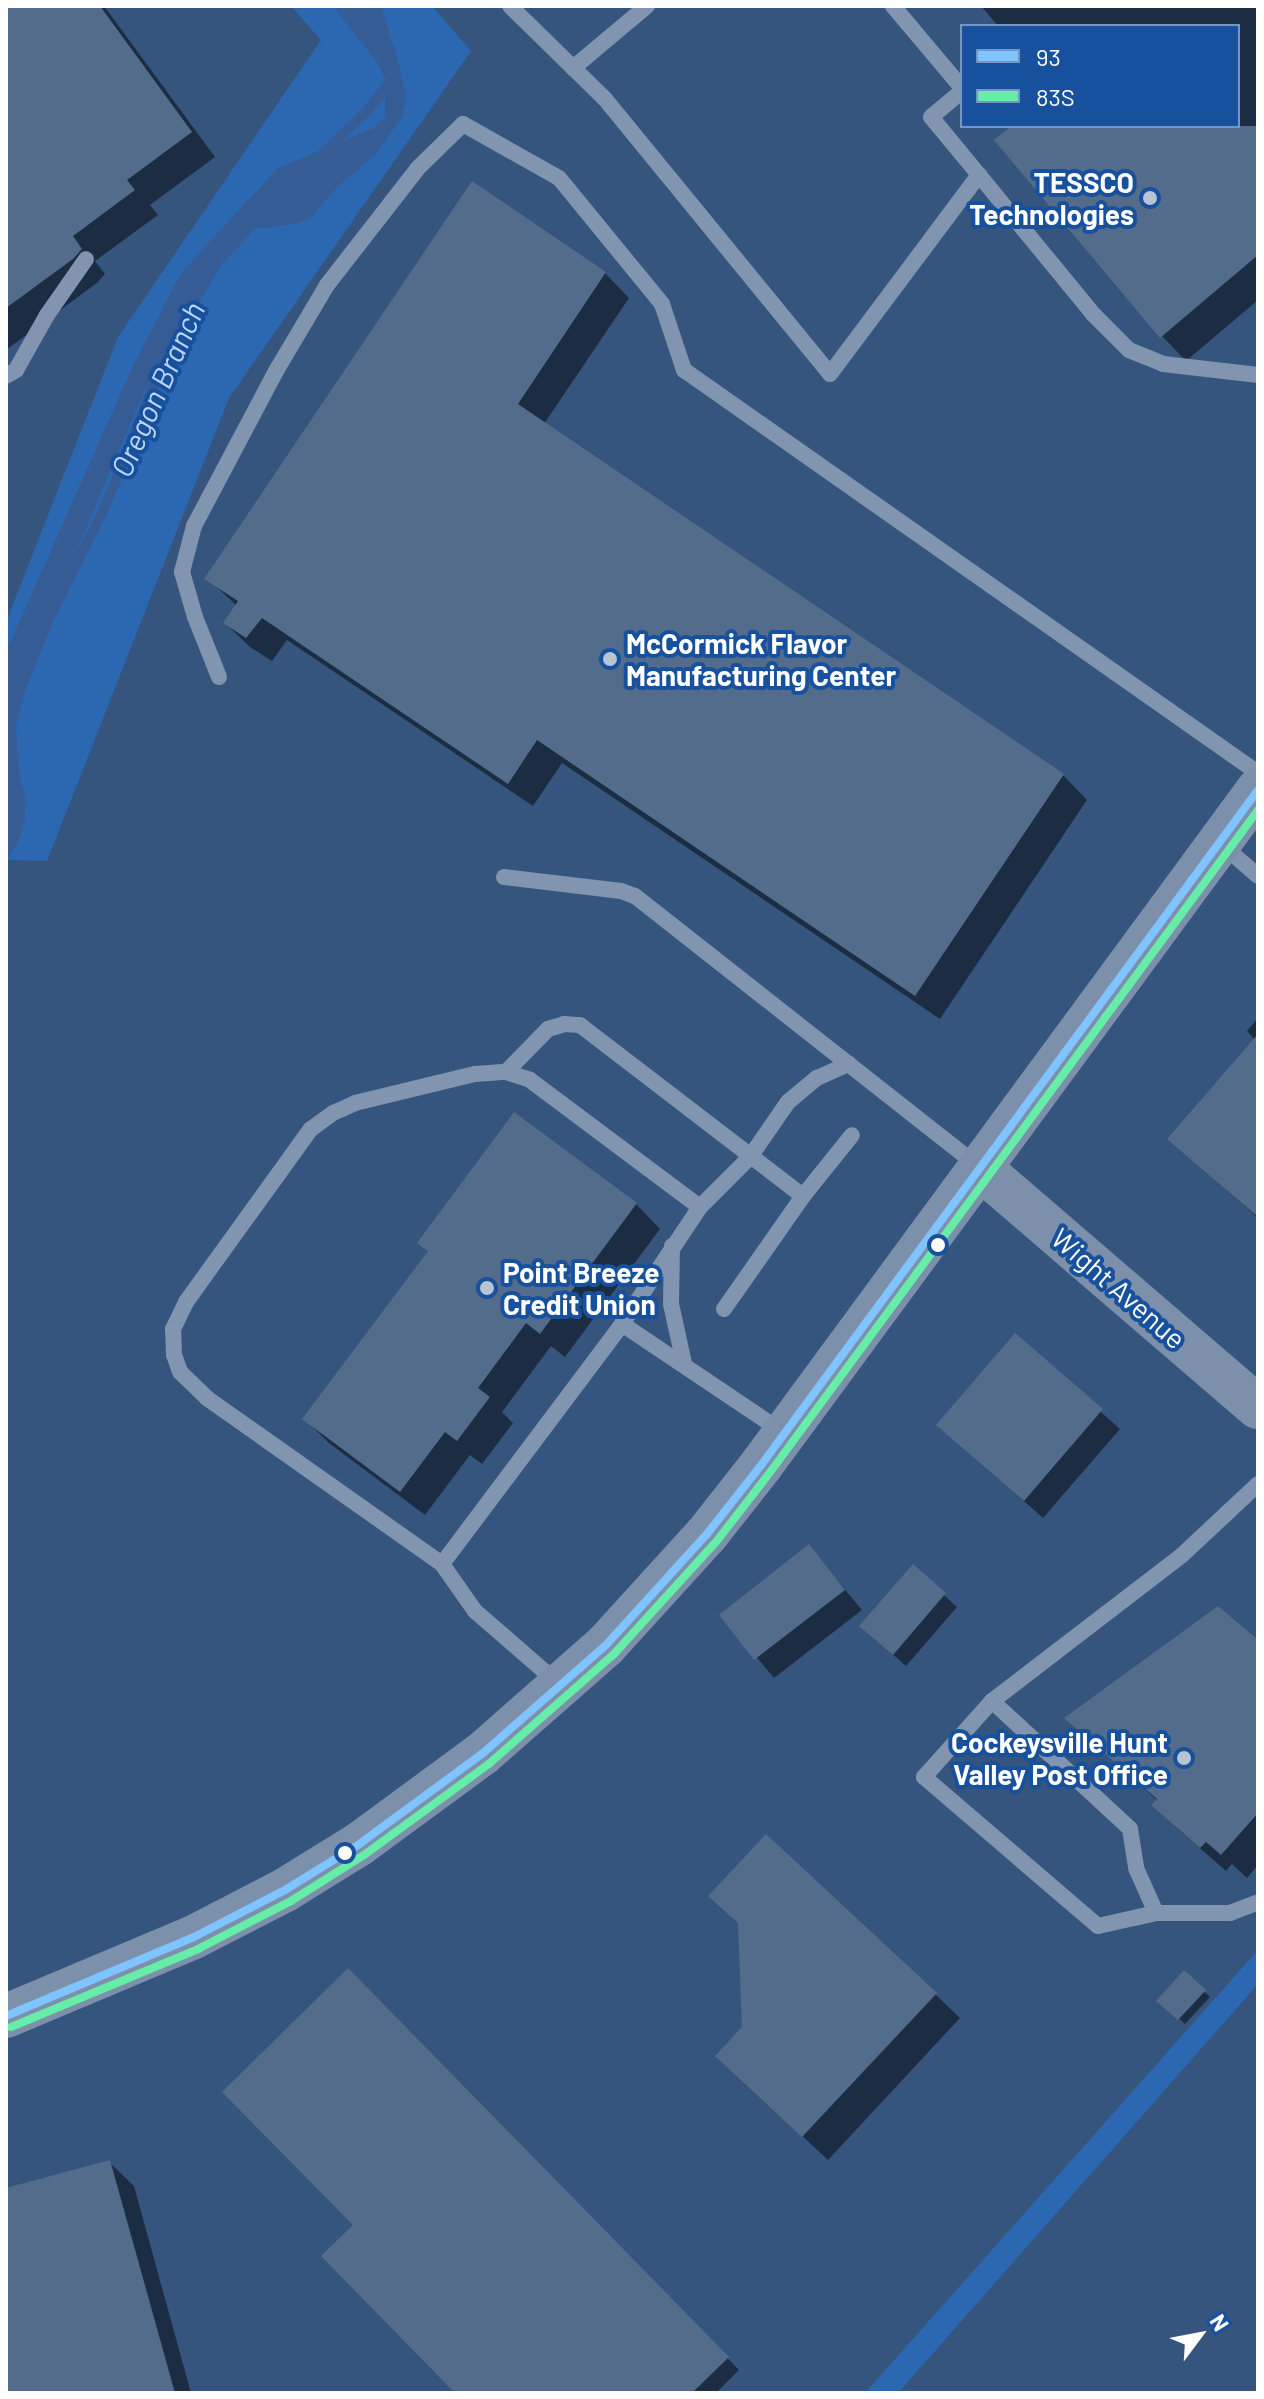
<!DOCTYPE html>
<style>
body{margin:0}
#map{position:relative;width:1264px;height:2399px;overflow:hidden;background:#36557e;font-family:Barlow,sans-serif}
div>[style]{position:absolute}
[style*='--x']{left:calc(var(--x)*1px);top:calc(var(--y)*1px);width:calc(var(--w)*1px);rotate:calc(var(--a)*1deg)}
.green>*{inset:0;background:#2c67b2}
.water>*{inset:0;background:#355c94}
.shadow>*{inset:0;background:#0007}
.stream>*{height:10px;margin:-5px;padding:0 5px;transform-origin:5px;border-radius:5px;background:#355c94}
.building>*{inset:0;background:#536c8c}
.lane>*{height:16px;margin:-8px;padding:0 8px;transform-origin:8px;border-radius:8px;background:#8195b0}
.secondary>*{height:44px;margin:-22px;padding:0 22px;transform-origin:22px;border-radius:22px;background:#7c90ac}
.bus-1>*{height:8px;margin:-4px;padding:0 4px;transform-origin:4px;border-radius:4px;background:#80c4ff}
.bus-2>*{height:8px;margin:-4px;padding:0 4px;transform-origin:4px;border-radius:4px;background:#66eda8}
.dots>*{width:22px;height:22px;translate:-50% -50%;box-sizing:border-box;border:4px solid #17509d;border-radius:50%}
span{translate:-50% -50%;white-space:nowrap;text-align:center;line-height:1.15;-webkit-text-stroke:8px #17509d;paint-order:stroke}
.poi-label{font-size:28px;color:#fff;font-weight:700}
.right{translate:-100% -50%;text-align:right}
.left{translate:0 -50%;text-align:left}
.street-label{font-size:28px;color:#fff}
.water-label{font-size:30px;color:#bbd6f9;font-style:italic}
.frame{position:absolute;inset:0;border:8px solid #fff;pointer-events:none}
.legend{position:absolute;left:960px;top:24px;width:280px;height:104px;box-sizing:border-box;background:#17509d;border:2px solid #7496c4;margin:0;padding:10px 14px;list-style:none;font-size:24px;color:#fff}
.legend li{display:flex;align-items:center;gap:16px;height:40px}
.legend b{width:40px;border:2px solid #7496c4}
.north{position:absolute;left:1160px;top:2295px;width:80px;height:80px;-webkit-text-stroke:6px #17509d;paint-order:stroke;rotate:58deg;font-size:22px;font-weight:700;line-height:32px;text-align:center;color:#fff}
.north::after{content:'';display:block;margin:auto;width:28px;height:36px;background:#fff;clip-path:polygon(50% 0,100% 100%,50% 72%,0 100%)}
</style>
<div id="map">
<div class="green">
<div style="clip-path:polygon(291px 6px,432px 6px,471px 51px,229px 398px,47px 861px,6px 860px,6px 622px,118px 337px,321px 40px)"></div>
<div style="clip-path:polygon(1258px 1950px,1258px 1984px,898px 2393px,865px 2393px)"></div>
</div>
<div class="water">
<div style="clip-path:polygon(333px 6px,370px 6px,395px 48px,406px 96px,401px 119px,375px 155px,338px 186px,310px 218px,296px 224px,254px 229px,236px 239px,205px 276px,153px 371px,14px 697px,19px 775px,26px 798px,25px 819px,17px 845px,6px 861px,6px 652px,132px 368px,181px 273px,278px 168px,374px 128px,385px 116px,385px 79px,376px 61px)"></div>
</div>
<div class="shadow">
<div style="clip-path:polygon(6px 6px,104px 6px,215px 157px,150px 205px,158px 215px,95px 261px,105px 274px,97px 283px,6px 350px)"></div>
<div style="clip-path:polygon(981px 6px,1258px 6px,1258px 300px,1186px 361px,1162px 336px,1014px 126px,1238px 126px,1238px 26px,998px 26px)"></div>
<div style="clip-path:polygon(605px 273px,629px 298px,544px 424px,1063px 775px,1087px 800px,940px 1019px,562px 763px,533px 806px,287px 640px,272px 661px,250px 647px,225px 623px,237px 606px,207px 578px)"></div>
<div style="clip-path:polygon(1258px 1018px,1258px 1218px,1170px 1139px,1255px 1040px,1247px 1031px)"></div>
<div style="clip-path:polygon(636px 1204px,660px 1229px,565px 1357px,551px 1346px,502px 1412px,513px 1423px,482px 1464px,470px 1455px,425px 1515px,329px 1443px,305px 1419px)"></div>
<div style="clip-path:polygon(1015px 1336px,1120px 1429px,1043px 1518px,938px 1425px)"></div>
<div style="clip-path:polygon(809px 1547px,862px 1610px,774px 1678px,722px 1615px)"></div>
<div style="clip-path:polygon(913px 1567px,957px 1607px,906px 1666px,874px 1638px)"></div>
<div style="clip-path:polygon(1258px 1643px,1258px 1865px,1247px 1878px,1232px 1864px,1226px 1871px,1178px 1829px,1154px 1805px,1158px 1801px,1067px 1718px)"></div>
<div style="clip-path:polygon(348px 1971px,739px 2370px,716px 2393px,458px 2393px,355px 2225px)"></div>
<div style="clip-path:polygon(1185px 1973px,1210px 1997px,1185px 2024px,1159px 2001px)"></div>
<div style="clip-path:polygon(935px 1994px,960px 2018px,828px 2160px,742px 2080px)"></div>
<div style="clip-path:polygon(109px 2162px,134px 2186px,191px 2393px,6px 2393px,6px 2190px)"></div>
</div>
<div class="stream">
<div style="--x:376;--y:6;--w:34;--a:73"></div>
<div style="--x:319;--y:157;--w:65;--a:-43.8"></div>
<div style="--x:366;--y:112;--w:38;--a:-51"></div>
<div style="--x:390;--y:82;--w:9;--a:-84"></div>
<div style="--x:11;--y:726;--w:36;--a:-76"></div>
<div style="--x:20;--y:691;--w:81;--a:-68.2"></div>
<div style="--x:50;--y:616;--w:127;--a:-63.4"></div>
<div style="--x:107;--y:502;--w:178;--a:-68.2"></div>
<div style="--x:173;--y:337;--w:88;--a:-59.4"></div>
<div style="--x:218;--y:261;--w:45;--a:-46.8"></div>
</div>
<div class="building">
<div style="clip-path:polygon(6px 6px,100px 6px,192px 132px,127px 180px,135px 190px,73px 236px,82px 249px,73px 259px,6px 308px)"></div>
<div style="clip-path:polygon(1011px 126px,1258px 126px,1258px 255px,1160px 338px,994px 140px)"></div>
<div style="clip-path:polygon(472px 181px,606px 272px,518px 404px,1064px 774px,915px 996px,537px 740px,508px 784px,262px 618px,246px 638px,223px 623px,238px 601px,204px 579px)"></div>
<div style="clip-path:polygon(1258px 1034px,1258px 1217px,1167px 1139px)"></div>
<div style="clip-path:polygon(514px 1112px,637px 1203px,540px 1334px,526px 1323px,478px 1388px,490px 1397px,457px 1441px,445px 1432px,400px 1492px,302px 1419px,428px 1251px,417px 1243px)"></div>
<div style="clip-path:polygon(1015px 1333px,1103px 1409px,1024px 1501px,936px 1425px)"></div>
<div style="clip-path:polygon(809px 1544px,845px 1590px,754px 1660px,719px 1615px)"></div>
<div style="clip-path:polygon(913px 1564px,946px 1593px,893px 1655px,859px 1626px)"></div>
<div style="clip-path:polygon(1218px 1606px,1258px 1640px,1258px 1813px,1221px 1855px,1206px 1842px,1200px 1848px,1151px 1805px,1157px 1799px,1064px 1718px)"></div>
<div style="clip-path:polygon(766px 1834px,937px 1993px,802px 2137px,715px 2056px,742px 2027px,738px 1923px,708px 1896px)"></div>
<div style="clip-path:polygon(348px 1968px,729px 2357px,692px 2393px,455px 2393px,321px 2256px,353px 2225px,222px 2092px)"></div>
<div style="clip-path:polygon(1184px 1970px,1206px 1990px,1178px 2020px,1156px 2001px)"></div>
<div style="clip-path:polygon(110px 2160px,175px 2393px,6px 2393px,6px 2188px)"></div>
</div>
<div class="lane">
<div style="--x:510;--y:6;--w:133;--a:44.4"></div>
<div style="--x:605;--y:99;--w:355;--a:50.7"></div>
<div style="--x:830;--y:374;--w:249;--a:-53.2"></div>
<div style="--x:979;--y:175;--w:75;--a:-129.6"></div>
<div style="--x:931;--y:117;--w:40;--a:-40"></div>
<div style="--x:893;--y:6;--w:107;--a:49.9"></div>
<div style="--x:573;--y:68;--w:97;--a:-40"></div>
<div style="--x:979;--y:175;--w:181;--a:50.6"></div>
<div style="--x:1094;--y:315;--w:49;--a:45"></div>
<div style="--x:1129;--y:350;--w:37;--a:22"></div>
<div style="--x:1163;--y:364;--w:96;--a:6.6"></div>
<div style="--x:6;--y:376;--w:12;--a:-31"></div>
<div style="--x:16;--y:370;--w:63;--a:-60.6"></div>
<div style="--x:47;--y:315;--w:68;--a:-55.1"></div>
<div style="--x:219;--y:677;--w:65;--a:-111.8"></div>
<div style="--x:195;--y:617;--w:47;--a:-106.1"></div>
<div style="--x:182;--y:572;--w:48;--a:-75.4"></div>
<div style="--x:194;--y:526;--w:175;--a:-62.1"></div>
<div style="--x:276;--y:371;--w:100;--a:-59.3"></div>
<div style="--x:327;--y:285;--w:148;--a:-52.1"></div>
<div style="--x:418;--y:168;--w:63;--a:-44.4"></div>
<div style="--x:463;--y:124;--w:110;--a:29.4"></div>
<div style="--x:559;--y:178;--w:163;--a:50.7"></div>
<div style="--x:662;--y:304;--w:70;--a:71.6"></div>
<div style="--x:684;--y:370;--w:701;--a:35.07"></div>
<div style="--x:1220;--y:843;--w:50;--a:41"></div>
<div style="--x:504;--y:877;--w:118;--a:6.8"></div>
<div style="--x:621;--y:891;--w:15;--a:20"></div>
<div style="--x:635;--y:896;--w:438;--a:38.2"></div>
<div style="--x:506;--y:1072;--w:60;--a:-45.7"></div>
<div style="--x:548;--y:1029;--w:17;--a:-17"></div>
<div style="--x:564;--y:1024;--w:16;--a:4"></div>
<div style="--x:580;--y:1025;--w:281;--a:37.5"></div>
<div style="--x:803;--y:1196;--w:78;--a:-51.2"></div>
<div style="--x:700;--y:1207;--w:71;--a:-45"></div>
<div style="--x:750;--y:1157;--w:67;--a:-55.4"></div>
<div style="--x:788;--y:1102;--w:38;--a:-40"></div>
<div style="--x:817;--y:1078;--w:35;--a:-24"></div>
<div style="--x:672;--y:1246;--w:58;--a:91"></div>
<div style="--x:671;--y:1304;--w:60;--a:77.6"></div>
<div style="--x:724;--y:1309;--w:138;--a:-55"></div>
<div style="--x:1258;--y:1484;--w:105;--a:136.9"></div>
<div style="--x:1181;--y:1556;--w:238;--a:142.5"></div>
<div style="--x:992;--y:1701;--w:102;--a:131.8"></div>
<div style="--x:924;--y:1777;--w:229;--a:40.6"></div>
<div style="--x:1098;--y:1926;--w:59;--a:-12.6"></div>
<div style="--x:1156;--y:1913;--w:74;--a:0"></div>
<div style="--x:1230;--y:1913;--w:30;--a:-21"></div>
<div style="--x:442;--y:1564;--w:300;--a:-53.1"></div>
<div style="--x:559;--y:1684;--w:111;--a:-139"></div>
<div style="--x:475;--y:1611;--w:57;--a:-125.1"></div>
<div style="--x:442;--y:1564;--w:288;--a:-144.8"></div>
<div style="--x:207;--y:1398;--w:37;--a:-136"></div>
<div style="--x:180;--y:1372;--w:18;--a:-109"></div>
<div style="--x:174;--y:1355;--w:26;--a:-92"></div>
<div style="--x:173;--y:1329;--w:30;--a:-64"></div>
<div style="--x:186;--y:1302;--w:213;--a:-54.2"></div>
<div style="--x:311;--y:1129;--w:27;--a:-36"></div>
<div style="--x:333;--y:1113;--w:24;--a:-24"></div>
<div style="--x:355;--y:1103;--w:123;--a:-13.6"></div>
<div style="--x:475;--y:1074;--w:31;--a:-4"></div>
<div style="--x:506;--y:1072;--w:25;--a:18"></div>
<div style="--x:530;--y:1080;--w:212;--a:36.8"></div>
<div style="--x:700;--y:1207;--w:141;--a:123.7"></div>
<div style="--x:622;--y:1324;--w:194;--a:33.9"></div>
<div style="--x:992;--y:1701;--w:188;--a:42.8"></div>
<div style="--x:1130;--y:1829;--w:39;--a:81"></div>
<div style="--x:1136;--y:1868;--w:49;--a:66"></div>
</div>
<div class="secondary">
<div style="--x:981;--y:1169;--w:365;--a:40.7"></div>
<div style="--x:6;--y:2016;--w:202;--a:-22.8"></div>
<div style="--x:192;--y:1938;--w:105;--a:-27.3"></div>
<div style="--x:285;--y:1890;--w:86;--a:-31.7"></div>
<div style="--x:358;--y:1845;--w:154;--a:-36.3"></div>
<div style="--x:482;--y:1754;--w:165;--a:-41.3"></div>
<div style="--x:606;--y:1645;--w:150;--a:-47.7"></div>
<div style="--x:707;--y:1534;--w:89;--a:-51.8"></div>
<div style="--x:762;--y:1464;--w:837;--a:-53.65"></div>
</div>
<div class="bus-1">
<div style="--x:6;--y:2016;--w:202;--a:-22.8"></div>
<div style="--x:192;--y:1938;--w:105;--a:-27.3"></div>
<div style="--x:285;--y:1890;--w:86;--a:-31.7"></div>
<div style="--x:358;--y:1845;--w:154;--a:-36.3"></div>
<div style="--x:482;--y:1754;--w:165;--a:-41.3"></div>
<div style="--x:606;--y:1645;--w:150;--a:-47.7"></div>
<div style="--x:707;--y:1534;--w:89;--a:-51.8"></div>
<div style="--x:762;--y:1464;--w:837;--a:-53.65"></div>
</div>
<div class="bus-2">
<div style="--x:11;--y:2027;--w:203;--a:-22.6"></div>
<div style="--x:198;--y:1949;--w:105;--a:-27.3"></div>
<div style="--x:291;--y:1901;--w:86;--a:-32.2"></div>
<div style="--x:364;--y:1855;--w:156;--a:-36.1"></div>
<div style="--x:490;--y:1763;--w:165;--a:-41.3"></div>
<div style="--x:614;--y:1654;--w:151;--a:-47.7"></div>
<div style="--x:716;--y:1542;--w:90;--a:-52.2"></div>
<div style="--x:771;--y:1471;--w:821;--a:-53.62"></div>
</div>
<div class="dots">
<div style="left:1150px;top:198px;background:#b9c4d2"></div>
<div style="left:610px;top:659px;background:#b9c4d2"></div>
<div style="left:938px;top:1245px;background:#fff"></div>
<div style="left:487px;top:1288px;background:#b9c4d2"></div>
<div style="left:1184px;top:1758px;background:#b9c4d2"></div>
<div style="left:345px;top:1853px;background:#fff"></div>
</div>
<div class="poi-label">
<span class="right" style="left:1134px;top:198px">TESSCO<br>Technologies</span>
<span class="left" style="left:626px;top:659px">McCormick Flavor<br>Manufacturing Center</span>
<span class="left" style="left:503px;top:1288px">Point Breeze<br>Credit Union</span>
<span class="right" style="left:1168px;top:1758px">Cockeysville Hunt<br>Valley Post Office</span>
</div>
<div class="street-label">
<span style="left:1119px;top:1288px;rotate:41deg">Wight Avenue</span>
</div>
<div class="water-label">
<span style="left:157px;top:389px;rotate:-66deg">Oregon Branch</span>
</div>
<div class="frame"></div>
<ul class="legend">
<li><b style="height:10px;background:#80c4ff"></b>93</li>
<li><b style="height:10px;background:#66eda8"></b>83S</li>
</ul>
<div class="north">N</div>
</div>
